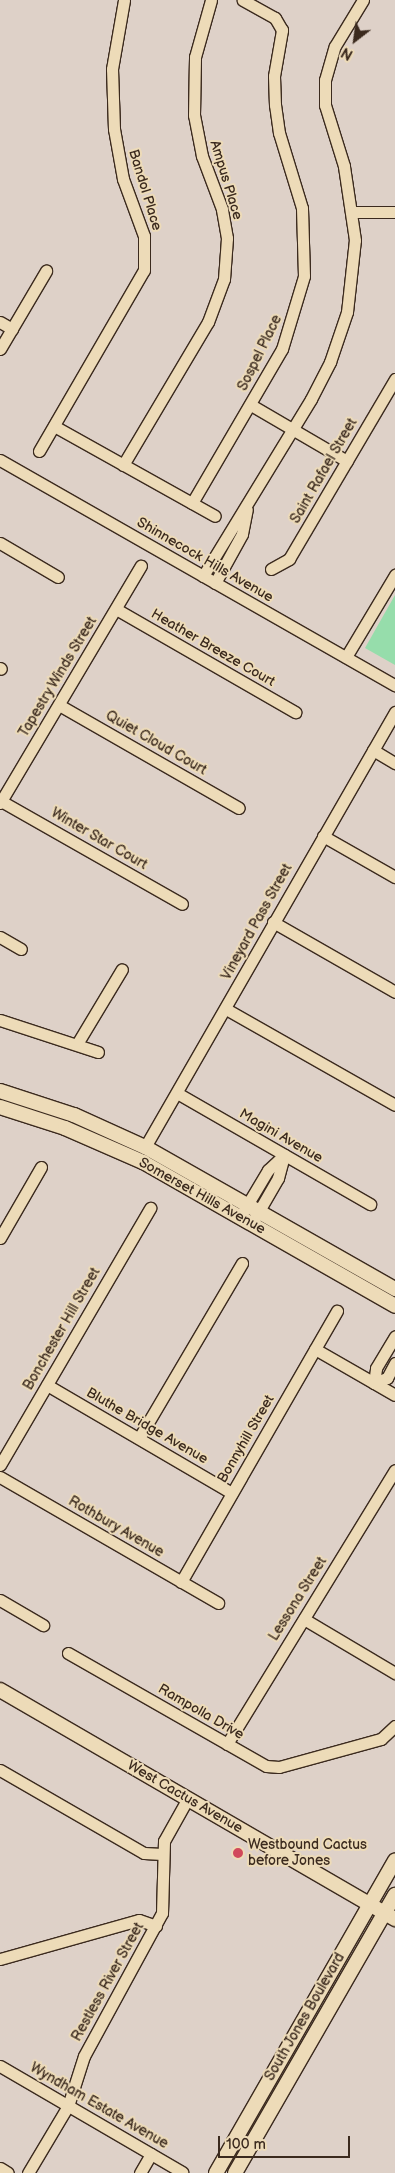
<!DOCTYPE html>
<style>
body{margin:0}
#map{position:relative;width:395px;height:2173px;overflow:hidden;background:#ded1c8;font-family:"Balsamiq Sans",sans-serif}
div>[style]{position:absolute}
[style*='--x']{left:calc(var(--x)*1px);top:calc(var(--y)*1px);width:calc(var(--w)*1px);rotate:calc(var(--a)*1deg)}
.green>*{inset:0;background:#96ddab}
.roads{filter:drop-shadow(1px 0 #3b2a1e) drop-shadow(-1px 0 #3b2a1e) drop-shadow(0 1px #3b2a1e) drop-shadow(0 -1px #3b2a1e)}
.minor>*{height:11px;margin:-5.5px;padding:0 5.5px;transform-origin:5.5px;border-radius:5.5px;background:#eddbb8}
.major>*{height:14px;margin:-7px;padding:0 7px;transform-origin:7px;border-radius:7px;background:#eddbb8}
.dots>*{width:14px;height:14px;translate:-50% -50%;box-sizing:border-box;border:2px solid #eddbb8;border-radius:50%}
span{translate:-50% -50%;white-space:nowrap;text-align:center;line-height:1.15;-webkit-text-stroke:4px #eddbb8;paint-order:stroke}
.street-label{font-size:14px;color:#3b2a1e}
.poi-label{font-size:14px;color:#3b2a1e}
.left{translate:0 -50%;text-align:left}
.north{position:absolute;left:330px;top:15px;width:50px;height:50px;-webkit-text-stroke:4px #eddbb8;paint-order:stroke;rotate:210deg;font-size:14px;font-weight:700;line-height:20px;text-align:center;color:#3b2a1e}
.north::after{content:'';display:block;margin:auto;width:18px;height:22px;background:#3b2a1e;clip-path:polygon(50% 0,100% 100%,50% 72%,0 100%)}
.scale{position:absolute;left:218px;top:2136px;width:132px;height:22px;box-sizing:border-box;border:2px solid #3b2a1e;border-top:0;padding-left:6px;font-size:15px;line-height:18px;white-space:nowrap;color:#3b2a1e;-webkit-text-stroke:4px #eddbb8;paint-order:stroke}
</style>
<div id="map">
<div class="green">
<div style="clip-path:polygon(395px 595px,395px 665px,365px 648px)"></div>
</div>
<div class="roads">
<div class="minor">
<div style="--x:352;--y:212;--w:43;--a:0"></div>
<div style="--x:0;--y:322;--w:14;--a:30"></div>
<div style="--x:0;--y:349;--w:91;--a:-59.5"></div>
<div style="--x:251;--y:405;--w:111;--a:30.3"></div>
<div style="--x:54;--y:426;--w:184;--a:29.2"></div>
<div style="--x:39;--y:451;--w:209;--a:-59.9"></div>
<div style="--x:144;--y:270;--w:34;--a:-90"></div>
<div style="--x:144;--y:236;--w:61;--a:-110.2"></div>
<div style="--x:123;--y:179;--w:51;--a:-100.2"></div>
<div style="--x:114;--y:129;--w:60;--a:-91.9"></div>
<div style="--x:112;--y:69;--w:70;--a:-80.1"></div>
<div style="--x:0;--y:460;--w:455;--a:29.7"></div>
<div style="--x:123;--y:465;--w:166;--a:-59.3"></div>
<div style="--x:208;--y:322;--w:46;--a:-69.6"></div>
<div style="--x:224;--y:279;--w:41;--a:-85.8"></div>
<div style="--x:227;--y:238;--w:29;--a:-100"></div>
<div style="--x:222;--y:209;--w:57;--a:-110.7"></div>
<div style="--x:202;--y:156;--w:42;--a:-101"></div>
<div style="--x:194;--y:115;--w:58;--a:-89"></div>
<div style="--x:195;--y:57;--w:59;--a:-74.3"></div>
<div style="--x:192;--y:503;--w:178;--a:-59.7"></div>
<div style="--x:282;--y:349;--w:76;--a:-73.2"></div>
<div style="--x:304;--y:276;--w:68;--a:-91.7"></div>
<div style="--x:302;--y:208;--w:78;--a:-107"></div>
<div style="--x:279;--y:133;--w:28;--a:-98"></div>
<div style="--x:275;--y:105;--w:29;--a:-92"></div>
<div style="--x:274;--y:76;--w:47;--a:-80.1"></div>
<div style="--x:282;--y:30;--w:14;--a:-120"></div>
<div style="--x:275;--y:18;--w:37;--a:-151"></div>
<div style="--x:0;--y:543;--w:67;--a:30.4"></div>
<div style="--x:271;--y:569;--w:21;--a:-29"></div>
<div style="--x:289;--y:559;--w:209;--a:-59.5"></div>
<div style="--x:203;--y:576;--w:207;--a:-58.6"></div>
<div style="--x:311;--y:399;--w:42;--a:-62.8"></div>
<div style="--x:330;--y:362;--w:53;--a:-71.2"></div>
<div style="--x:347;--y:312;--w:72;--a:-83.7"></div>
<div style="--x:355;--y:240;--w:75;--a:-98.5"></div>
<div style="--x:344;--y:166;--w:64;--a:-107.3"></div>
<div style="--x:325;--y:105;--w:25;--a:-90"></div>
<div style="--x:325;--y:80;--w:35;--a:-74"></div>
<div style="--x:335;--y:46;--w:54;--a:-58.7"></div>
<div style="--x:215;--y:583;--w:56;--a:-61.1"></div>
<div style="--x:242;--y:534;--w:25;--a:-79"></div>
<div style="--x:116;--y:609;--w:207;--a:29.9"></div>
<div style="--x:346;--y:657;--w:96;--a:-59.1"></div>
<div style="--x:0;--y:668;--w:1;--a:45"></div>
<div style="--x:59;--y:705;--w:207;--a:29.8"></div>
<div style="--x:373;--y:750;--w:26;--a:31"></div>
<div style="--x:1;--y:801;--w:208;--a:29.6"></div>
<div style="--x:0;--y:803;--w:276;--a:-59.3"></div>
<div style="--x:323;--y:836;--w:83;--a:29.7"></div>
<div style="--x:273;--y:922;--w:141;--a:29.8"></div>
<div style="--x:0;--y:937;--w:24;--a:30"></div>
<div style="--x:226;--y:1009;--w:194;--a:29.6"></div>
<div style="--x:0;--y:1020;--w:103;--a:18.1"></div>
<div style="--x:77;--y:1044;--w:87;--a:-59"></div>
<div style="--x:177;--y:1093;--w:223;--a:29.9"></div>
<div style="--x:145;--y:1147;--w:502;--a:-60.11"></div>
<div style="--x:240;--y:1217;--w:55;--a:-59.2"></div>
<div style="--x:268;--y:1170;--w:22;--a:-43"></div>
<div style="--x:252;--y:1223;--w:52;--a:-60"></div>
<div style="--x:278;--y:1178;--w:24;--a:-75"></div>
<div style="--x:0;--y:1238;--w:82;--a:-60"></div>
<div style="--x:315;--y:1349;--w:92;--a:29.9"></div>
<div style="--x:374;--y:1383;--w:15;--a:-82"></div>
<div style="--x:376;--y:1368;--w:37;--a:-59"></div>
<div style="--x:374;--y:1383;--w:14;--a:-21"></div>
<div style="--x:387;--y:1378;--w:17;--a:-62"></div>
<div style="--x:47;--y:1385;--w:214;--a:30.3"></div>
<div style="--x:139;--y:1438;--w:203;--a:-59.5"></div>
<div style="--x:0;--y:1465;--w:298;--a:-59.7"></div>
<div style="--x:0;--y:1477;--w:252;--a:30"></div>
<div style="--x:181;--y:1582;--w:313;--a:-60.1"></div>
<div style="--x:0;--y:1600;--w:50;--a:30.2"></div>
<div style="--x:304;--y:1619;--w:106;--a:30.7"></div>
<div style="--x:68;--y:1653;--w:228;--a:29.7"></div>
<div style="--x:266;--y:1766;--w:13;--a:4"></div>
<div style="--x:279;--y:1767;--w:106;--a:-15.4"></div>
<div style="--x:381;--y:1739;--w:19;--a:-43"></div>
<div style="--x:227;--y:1744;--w:321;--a:-58.5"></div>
<div style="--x:0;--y:1770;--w:166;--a:30"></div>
<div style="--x:144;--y:1853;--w:18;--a:3"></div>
<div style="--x:0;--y:1959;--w:144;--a:-15.7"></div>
<div style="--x:139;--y:1920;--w:18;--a:19"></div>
<div style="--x:0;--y:2066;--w:211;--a:30.2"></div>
<div style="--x:0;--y:2168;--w:9;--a:32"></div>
<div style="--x:28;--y:2173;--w:78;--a:-59.2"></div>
<div style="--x:68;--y:2106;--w:52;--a:-72.3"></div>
<div style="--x:84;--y:2056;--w:163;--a:-61.4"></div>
<div style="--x:162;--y:1913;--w:72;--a:-88.4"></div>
<div style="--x:164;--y:1841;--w:49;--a:-60.8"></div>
<div style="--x:140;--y:2173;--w:22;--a:-60"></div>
</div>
<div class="major">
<div style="--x:0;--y:1091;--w:78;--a:18"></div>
<div style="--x:74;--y:1115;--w:78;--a:24.3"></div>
<div style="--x:145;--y:1147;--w:288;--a:29.6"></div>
<div style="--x:0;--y:1107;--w:68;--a:17.9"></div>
<div style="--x:65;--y:1128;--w:85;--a:23.6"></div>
<div style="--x:143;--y:1162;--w:290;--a:29.7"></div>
<div style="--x:0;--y:1690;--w:457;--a:30.1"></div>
<div style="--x:216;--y:2173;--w:360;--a:-60.2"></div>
<div style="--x:235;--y:2173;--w:321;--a:-60.1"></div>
</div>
</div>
<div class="dots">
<div style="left:238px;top:1853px;background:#d1495b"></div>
</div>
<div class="street-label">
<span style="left:226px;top:180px;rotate:73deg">Ampus Place</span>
<span style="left:145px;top:190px;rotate:73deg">Bandol Place</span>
<span style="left:260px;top:353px;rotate:-64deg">Sospel Place</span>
<span style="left:324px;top:471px;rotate:-60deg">Saint Rafael Street</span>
<span style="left:205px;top:560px;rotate:30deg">Shinnecock Hills Avenue</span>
<span style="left:213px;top:648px;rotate:30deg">Heather Breeze Court</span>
<span style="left:58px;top:677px;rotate:-59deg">Tapestry Winds Street</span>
<span style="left:156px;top:743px;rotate:30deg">Quiet Cloud Court</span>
<span style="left:99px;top:839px;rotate:30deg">Winter Star Court</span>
<span style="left:257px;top:922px;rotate:-61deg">Vineyard Pass Street</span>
<span style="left:281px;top:1136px;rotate:30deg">Magini Avenue</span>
<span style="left:202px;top:1196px;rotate:29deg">Somerset Hills Avenue</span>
<span style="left:62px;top:1329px;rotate:-60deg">Bonchester Hill Street</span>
<span style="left:147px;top:1426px;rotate:30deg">Bluthe Bridge Avenue</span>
<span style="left:246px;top:1439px;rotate:-60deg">Bonnyhill Street</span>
<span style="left:116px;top:1527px;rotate:30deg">Rothbury Avenue</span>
<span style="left:298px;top:1599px;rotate:-58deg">Lessona Street</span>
<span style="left:201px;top:1712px;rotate:30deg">Rampolla Drive</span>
<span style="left:185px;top:1797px;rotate:30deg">West Cactus Avenue</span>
<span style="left:108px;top:1982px;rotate:-61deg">Restless River Street</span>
<span style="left:305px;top:2017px;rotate:-60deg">South Jones Boulevard</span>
<span style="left:99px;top:2106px;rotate:30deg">Wyndham Estate Avenue</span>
</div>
<div class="poi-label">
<span class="left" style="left:248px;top:1853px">Westbound Cactus<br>before Jones</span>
</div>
<div class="north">N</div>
<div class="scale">100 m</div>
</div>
